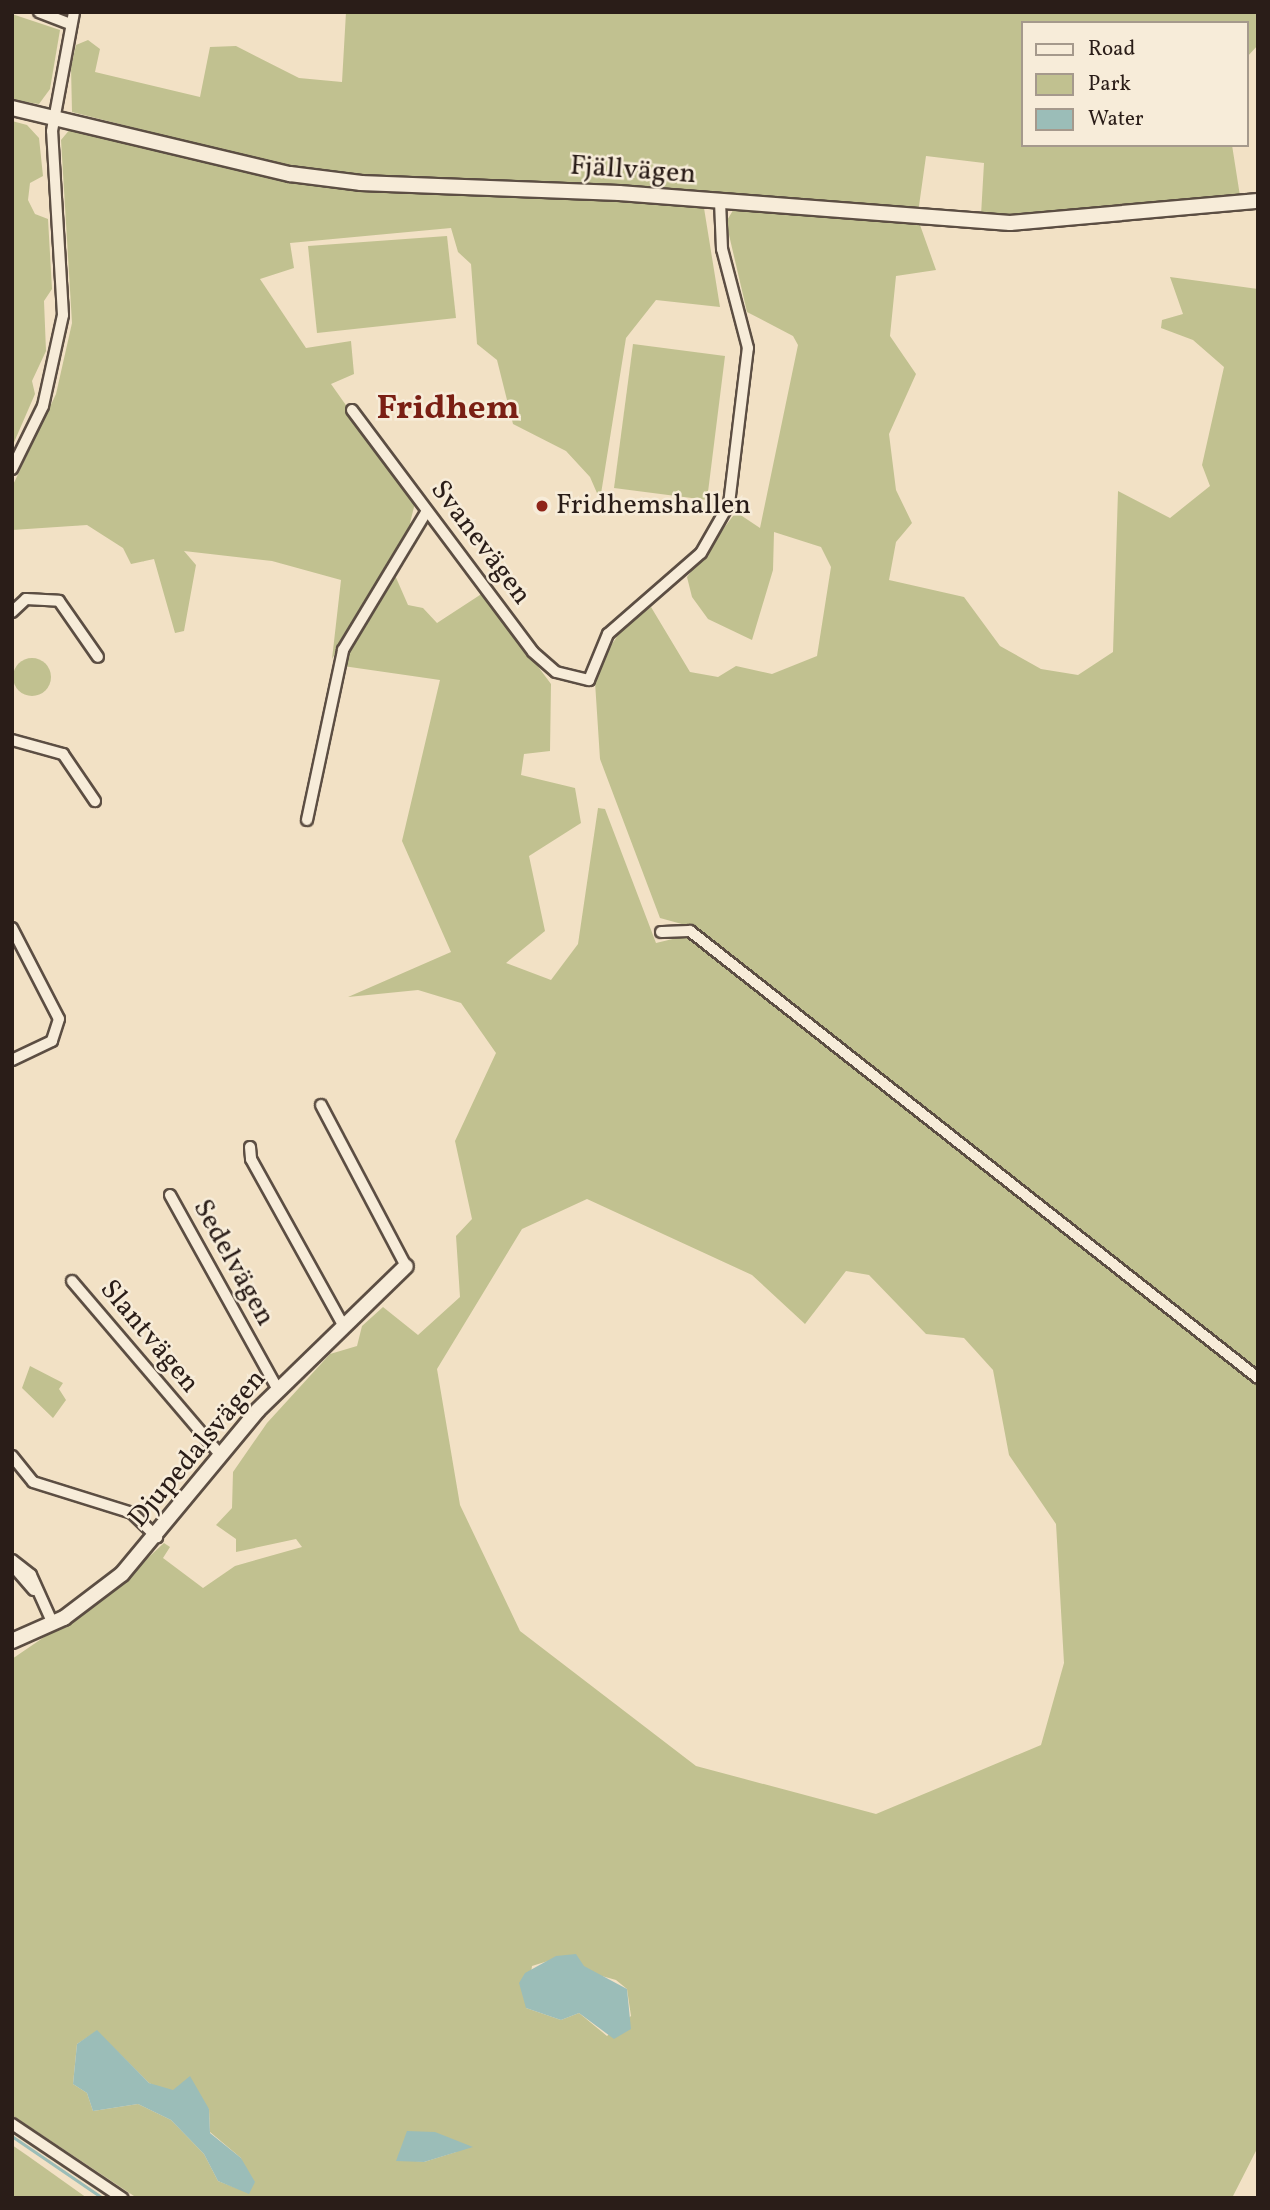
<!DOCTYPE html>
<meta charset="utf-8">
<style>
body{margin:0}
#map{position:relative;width:1270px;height:2210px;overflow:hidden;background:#f2e1c5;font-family:Vollkorn,serif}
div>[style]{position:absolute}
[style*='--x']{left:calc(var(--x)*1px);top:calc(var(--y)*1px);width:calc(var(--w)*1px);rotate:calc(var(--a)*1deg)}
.green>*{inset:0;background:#c1c190}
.round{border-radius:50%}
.water>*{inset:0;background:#9bbdb8}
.stream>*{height:2.5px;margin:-1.25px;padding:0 1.25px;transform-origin:1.25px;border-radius:1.25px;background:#9bbdb8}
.roads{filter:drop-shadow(2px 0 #5c4e43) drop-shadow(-2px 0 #5c4e43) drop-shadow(0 2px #5c4e43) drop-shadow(0 -2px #5c4e43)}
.street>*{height:10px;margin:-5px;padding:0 5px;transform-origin:5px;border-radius:5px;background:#f7ecd9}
.secondary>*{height:14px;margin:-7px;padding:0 7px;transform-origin:7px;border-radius:7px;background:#f7ecd9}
.dots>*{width:19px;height:19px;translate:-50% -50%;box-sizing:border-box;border:4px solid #f7ecd9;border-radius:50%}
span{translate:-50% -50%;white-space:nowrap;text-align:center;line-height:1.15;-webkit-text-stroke:5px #f7ecd9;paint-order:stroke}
.street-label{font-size:28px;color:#2a1d18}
.poi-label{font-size:28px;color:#2a1d18}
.left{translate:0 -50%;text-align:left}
.district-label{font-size:35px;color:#7a1f14;font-weight:700}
.frame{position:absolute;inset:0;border:14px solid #2a1d18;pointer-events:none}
.legend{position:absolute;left:1021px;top:21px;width:228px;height:126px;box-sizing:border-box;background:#f7ecd9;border:2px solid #a5998c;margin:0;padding:9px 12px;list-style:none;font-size:21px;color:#2a1d18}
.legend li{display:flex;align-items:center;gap:14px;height:35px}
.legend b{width:35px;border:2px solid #a5998c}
</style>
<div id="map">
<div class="green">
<div style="clip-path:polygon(346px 12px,1258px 12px,1258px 45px,1247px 57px,1247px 23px,1023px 23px,1023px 145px,1232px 145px,1240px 196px,1056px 216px,981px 215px,984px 163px,926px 156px,918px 213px,576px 184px,415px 180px,289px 167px,72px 112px,71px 67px,76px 45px,88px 40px,100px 49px,95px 72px,200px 97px,210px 47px,236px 46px,299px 78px,342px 82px)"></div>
<div style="clip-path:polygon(12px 14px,60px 30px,50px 89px,39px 104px,12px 100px)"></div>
<div style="clip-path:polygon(12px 121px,27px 125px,39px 138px,43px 176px,30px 183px,28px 200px,35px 214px,48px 219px,52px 289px,44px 301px,46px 351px,32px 381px,35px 394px,12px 447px)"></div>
<div style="clip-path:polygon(evenodd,71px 128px,287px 178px,704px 208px,720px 307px,656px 300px,626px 338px,600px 500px,590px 477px,566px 451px,513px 424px,497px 360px,477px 344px,471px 264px,458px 252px,451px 228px,290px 243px,294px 268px,260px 279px,306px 348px,351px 341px,354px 374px,331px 384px,415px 503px,410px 523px,417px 525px,394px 573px,408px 605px,423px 608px,437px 623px,483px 593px,551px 684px,550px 751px,524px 754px,521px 775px,575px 788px,581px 823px,529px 856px,545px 931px,506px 963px,551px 980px,578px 944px,598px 808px,605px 809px,656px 943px,685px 936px,1258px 1385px,1258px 2147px,1232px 2198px,137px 2198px,12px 2115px,12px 1659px,113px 1590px,164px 1543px,170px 1547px,163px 1558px,203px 1588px,235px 1566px,302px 1547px,296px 1539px,236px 1552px,236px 1539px,216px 1525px,232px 1508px,233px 1472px,267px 1423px,330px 1354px,357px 1346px,362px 1326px,383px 1307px,418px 1335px,460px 1297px,456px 1236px,472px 1219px,455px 1141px,496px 1053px,461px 1003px,418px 990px,348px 997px,451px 952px,402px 841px,440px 680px,343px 666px,356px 616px,332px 659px,341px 580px,272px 561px,184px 551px,196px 565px,184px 631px,175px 633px,154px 559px,131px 564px,123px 548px,87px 525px,12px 530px,12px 487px,56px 394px,72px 323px,61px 140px,71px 128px,587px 1199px,752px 1275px,805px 1324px,846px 1271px,869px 1275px,926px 1334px,964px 1338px,993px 1370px,1009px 1455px,1056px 1524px,1064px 1663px,1041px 1745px,876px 1814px,696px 1766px,520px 1631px,460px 1505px,437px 1369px,522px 1229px,587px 1199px,71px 128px,548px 1961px,616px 1980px,627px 1989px,631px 2016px,607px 2036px,579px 2013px,561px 2020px,526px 2008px,532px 1966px,548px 1961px,71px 128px,97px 2031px,149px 2083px,209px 2109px,210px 2132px,241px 2158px,249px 2193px,218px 2181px,204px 2154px,171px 2120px,138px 2104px,93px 2111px,87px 2093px,73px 2084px,77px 2044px,97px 2031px,71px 128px,407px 2132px,443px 2139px,456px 2152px,424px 2162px,407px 2160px,407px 2132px)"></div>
<div style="clip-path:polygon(735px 207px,920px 225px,936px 270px,896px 276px,890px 336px,916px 374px,889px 434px,896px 490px,912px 523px,896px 542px,889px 580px,964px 597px,1000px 646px,1041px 669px,1078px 675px,1113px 652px,1118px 491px,1170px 518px,1210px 486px,1202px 465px,1224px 367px,1193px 340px,1161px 328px,1162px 320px,1183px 314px,1170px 277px,1258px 289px,1258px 1372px,689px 926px,660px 918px,600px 759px,595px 682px,606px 653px,622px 629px,651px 607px,690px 672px,718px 677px,736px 666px,772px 674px,817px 656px,831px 567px,821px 547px,774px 532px,773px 570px,752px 640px,708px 619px,692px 597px,687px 577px,736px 512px,760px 528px,798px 345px,793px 336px,747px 312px,726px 222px)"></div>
<div style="clip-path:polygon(447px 236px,456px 318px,317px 333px,308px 246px)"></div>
<div style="clip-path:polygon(633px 344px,725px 356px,707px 500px,614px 488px)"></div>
<div class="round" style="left:13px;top:658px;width:38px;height:38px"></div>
<div style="clip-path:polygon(30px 1366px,63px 1383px,59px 1389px,66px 1400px,53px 1418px,22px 1388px)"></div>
<div style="clip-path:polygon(12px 2145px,28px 2156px,87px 2198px,12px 2198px)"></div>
</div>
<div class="water">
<div style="clip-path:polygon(576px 1954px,584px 1966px,627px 1989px,631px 2029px,614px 2039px,579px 2013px,561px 2020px,526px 2008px,519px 1983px,525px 1973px,556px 1956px)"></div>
<div style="clip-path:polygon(97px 2030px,149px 2083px,173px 2090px,190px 2076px,209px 2109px,210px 2133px,241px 2158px,255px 2182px,249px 2194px,218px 2181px,204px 2154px,171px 2120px,138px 2104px,93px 2111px,87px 2093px,73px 2084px,77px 2044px)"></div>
<div style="clip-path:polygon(407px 2131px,435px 2132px,473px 2147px,424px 2162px,396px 2161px)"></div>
</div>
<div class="stream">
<div style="--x:12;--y:2136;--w:110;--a:34.3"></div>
</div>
<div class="roads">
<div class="street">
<div style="--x:39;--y:12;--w:34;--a:21"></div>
<div style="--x:352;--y:410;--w:302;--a:53.2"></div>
<div style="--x:533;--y:652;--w:30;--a:41"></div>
<div style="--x:556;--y:672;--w:34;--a:14"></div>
<div style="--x:589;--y:680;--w:50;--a:-67.6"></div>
<div style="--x:608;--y:634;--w:123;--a:-41.1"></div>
<div style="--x:701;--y:553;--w:56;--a:-60.3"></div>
<div style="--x:729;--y:504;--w:157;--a:-83.1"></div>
<div style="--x:748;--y:348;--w:102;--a:-104.7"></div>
<div style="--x:722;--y:249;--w:48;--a:-92.4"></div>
<div style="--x:12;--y:469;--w:70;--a:-63.8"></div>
<div style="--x:43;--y:406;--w:93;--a:-77.6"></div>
<div style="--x:63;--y:315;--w:184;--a:-93.4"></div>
<div style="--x:52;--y:131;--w:121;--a:-79.5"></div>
<div style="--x:12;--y:612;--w:19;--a:-43"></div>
<div style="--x:26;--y:599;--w:33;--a:3"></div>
<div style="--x:59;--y:601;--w:68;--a:55.1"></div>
<div style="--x:12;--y:740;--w:53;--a:15.4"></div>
<div style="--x:63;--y:754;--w:57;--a:55.8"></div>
<div style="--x:307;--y:820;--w:174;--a:-78"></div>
<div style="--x:343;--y:650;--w:162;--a:-58.9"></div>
<div style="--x:12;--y:928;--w:102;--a:62.7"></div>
<div style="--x:59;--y:1019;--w:23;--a:108"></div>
<div style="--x:52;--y:1041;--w:44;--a:154.6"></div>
<div style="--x:661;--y:932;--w:29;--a:-2"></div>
<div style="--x:690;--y:931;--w:723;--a:38.2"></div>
<div style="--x:321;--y:1105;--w:182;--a:62.2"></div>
<div style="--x:250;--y:1147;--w:12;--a:85"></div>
<div style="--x:251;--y:1159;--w:192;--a:61"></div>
<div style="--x:170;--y:1195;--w:223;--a:61"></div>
<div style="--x:72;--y:1281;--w:228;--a:49.5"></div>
<div style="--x:12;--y:1456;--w:33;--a:51"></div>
<div style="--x:33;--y:1482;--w:104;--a:17.4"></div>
<div style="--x:132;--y:1513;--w:35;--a:44"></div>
<div style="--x:12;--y:1560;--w:24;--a:38"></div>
<div style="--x:31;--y:1575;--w:54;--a:65.8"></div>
<div style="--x:12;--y:1565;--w:33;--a:49"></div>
<div style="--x:12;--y:2124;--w:133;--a:33.9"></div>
</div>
<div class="secondary">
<div style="--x:12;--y:108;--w:286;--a:13.4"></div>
<div style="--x:290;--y:174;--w:72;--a:7.2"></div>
<div style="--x:361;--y:183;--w:258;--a:2.2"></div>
<div style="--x:619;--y:193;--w:392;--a:4.4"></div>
<div style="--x:1010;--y:223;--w:249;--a:-5.1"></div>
<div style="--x:12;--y:1641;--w:57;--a:-23.9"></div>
<div style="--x:64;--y:1618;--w:73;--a:-37.2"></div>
<div style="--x:122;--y:1574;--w:213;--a:-50.3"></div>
<div style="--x:258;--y:1410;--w:206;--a:-44.2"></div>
</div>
</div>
<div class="dots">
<div style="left:542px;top:506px;background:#8f2418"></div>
</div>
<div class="street-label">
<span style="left:633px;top:171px;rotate:4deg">Fjällvägen</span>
<span style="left:480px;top:543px;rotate:53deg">Svanevägen</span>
<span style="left:233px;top:1263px;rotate:61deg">Sedelvägen</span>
<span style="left:149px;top:1337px;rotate:50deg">Slantvägen</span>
<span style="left:198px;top:1449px;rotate:-50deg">Djupedalsvägen</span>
</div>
<div class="poi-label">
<span class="left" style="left:556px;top:506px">Fridhemshallen</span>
</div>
<div class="district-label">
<span style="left:448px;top:409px">Fridhem</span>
</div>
<div class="frame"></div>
<ul class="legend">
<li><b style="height:9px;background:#f7ecd9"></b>Road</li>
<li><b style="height:19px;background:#c1c190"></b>Park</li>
<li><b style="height:19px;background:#9bbdb8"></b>Water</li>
</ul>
</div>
